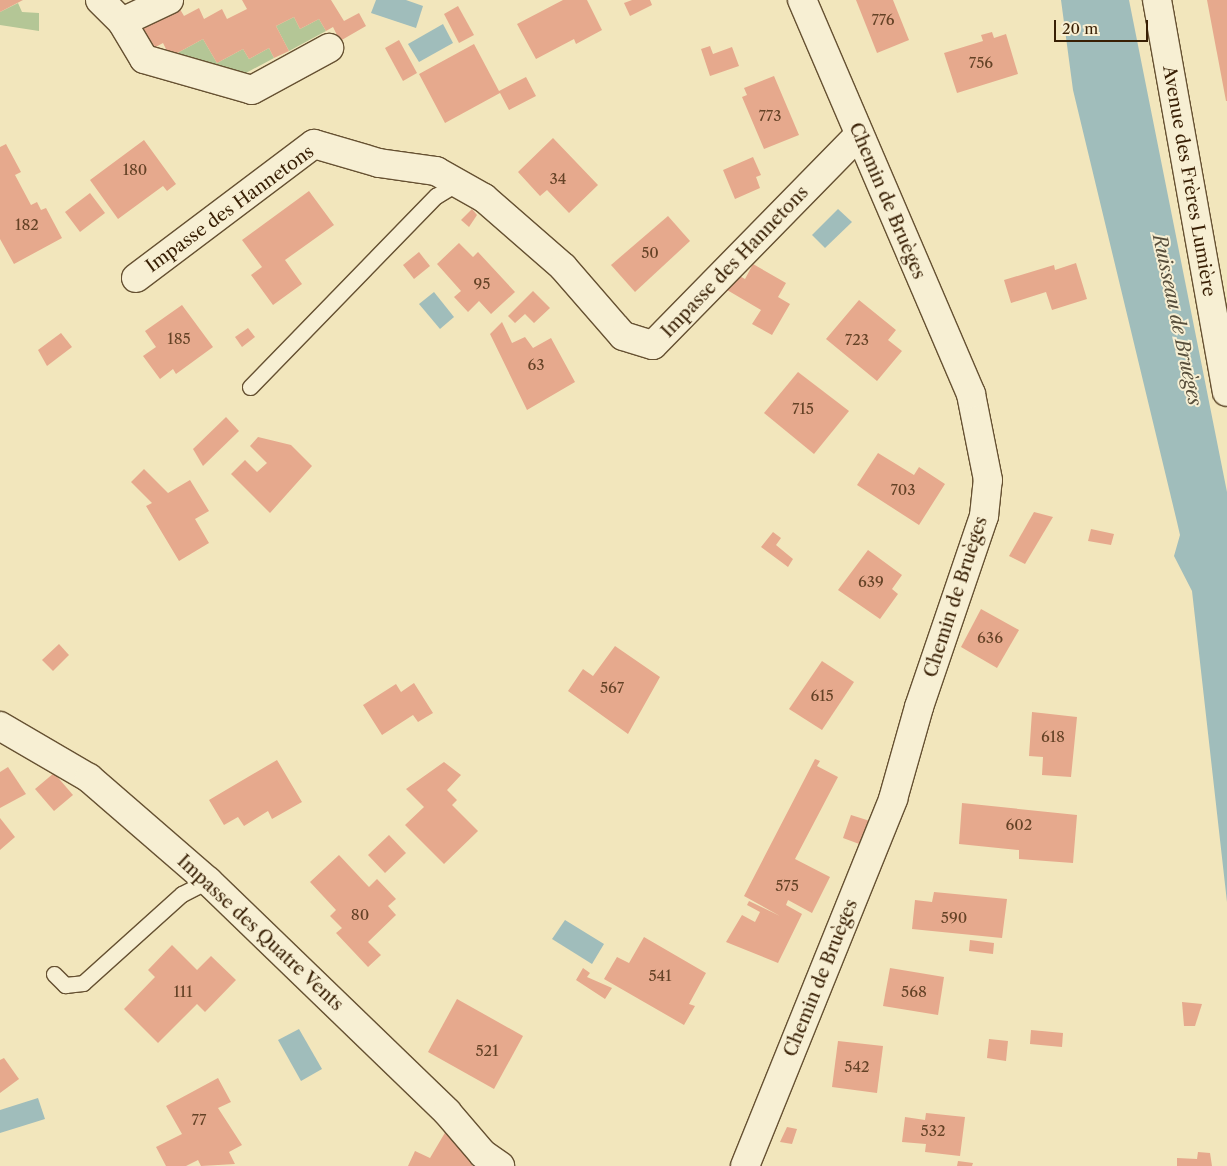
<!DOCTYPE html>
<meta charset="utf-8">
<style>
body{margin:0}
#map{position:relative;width:1227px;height:1166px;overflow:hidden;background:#f2e6bc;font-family:"Libre Caslon Text",serif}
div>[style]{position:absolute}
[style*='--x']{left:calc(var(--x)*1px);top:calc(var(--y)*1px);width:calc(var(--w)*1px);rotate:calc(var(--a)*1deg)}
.green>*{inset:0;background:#b4c696}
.water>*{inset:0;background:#a0bdbb}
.building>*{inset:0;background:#e6a98d}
.roads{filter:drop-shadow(1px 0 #665132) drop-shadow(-1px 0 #665132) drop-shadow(0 1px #665132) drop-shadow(0 -1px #665132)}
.lane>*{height:15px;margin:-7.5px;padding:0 7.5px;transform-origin:7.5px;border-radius:7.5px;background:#f7efd3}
.street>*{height:28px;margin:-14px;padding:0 14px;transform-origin:14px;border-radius:14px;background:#f7efd3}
.secondary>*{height:28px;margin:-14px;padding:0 14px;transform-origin:14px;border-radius:14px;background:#f7efd3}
span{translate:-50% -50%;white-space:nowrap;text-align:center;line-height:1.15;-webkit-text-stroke:4px #f7efd3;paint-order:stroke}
.number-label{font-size:15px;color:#644226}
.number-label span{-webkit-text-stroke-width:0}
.street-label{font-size:18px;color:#381f04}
.water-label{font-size:19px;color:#574e3b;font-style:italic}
.scale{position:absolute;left:1054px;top:20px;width:94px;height:22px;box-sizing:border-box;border:2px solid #381f04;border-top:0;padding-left:6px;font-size:15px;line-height:18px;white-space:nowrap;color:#381f04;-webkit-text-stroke:4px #f7efd3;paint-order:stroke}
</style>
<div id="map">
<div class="green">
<div style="clip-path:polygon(18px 3px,22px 12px,39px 13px,39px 31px,0 25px,0 12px)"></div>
<div style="clip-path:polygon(294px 17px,300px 29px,319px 19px,326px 31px,289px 51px,276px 26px)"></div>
<div style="clip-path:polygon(203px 39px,217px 63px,243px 49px,249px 59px,269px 48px,274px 58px,244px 74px,170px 57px)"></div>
</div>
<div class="water">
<div style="clip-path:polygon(376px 0,406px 0,423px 6px,416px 28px,371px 13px)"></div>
<div style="clip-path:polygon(1061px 0,1129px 0,1227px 492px,1227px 902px,1192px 591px,1174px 556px,1180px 535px,1177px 522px,1073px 90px)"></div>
<div style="clip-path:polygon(443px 24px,453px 43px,419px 62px,408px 44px)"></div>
<div style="clip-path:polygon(838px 209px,852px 222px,825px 248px,812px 235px)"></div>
<div style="clip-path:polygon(434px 292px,454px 317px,440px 329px,419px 304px)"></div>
<div style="clip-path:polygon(565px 920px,604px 944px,592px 964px,552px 939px)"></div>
<div style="clip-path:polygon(299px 1029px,322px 1069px,301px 1081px,278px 1040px)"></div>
<div style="clip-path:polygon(38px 1098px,45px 1119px,0 1133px,0 1110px)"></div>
</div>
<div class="building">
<div style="clip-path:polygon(0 0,23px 0,0 12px)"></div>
<div style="clip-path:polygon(242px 0,331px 0,344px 21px,359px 13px,366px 26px,340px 41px,333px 27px,326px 31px,319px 19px,300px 29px,294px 17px,276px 26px,289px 51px,274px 58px,269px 48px,249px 59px,243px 49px,217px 63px,203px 39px,170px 57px,163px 43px,152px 49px,139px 25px,177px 4px,184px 16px,199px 8px,204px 19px,222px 9px,227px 19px,247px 9px)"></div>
<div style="clip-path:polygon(563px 0,587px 0,602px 30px,576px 44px,574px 39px,536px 59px,517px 24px)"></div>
<div style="clip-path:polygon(632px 0,650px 0,652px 5px,630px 16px,624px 3px)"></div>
<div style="clip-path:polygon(856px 0,893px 0,909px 40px,877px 53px)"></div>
<div style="clip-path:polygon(1207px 0,1227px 0,1227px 101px,1226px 101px)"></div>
<div style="clip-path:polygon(458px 6px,474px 35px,459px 43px,444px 14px)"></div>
<div style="clip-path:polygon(992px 32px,994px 38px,1006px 34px,1018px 74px,957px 93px,944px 53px,983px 41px,981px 35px)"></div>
<div style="clip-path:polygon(399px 40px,417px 73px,403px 81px,385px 48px)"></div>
<div style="clip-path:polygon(474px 44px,499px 91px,526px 77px,536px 96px,509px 110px,500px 93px,445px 123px,419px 74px)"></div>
<div style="clip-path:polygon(710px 46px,713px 54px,732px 47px,739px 66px,710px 76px,701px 49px)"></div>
<div style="clip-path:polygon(774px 76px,799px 135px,764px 149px,742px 97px,747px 95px,744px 88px)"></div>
<div style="clip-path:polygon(553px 138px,598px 185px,569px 213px,547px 190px,540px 196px,518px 172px)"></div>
<div style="clip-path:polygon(144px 140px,176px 184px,167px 191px,163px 186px,118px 219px,90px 180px)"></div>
<div style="clip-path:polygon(6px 144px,21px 172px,15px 175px,31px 205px,37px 202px,41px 210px,46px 208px,62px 238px,14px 264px,0 239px,0 147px)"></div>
<div style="clip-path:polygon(753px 157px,761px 175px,756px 177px,760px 188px,735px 199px,723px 170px)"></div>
<div style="clip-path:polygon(309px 191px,334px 225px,285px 260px,302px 284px,273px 305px,251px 275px,262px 267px,242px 240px)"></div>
<div style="clip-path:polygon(90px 193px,105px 213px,80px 232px,65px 212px)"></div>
<div style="clip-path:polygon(472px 209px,477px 215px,469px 227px,461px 220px)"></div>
<div style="clip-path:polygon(668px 216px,690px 241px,635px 292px,611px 265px)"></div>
<div style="clip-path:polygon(459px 243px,473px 257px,478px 252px,515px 292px,491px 314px,479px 301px,468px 312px,454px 297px,461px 291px,437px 264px)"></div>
<div style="clip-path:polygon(419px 252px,430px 266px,414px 279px,403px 265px)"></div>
<div style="clip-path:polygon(1076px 263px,1087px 299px,1052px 310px,1046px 292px,1011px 303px,1004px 280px,1054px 265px,1055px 270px)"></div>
<div style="clip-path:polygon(753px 264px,786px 283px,778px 297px,790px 304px,772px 335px,752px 324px,761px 310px,722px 287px,732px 272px,745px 279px)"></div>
<div style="clip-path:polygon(533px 291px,550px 308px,534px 323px,525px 314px,515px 323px,508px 316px)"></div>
<div style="clip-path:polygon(859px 300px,896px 330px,888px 340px,902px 351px,877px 381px,826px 339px)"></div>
<div style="clip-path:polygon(182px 305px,213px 347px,176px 374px,173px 369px,160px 379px,143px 356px,156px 347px,145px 331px)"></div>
<div style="clip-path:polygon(502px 322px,512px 343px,525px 337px,533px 348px,551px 338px,575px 382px,527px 410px,490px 334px)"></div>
<div style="clip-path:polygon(248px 328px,255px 337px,242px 347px,235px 337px)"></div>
<div style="clip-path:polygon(61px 333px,72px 347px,47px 366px,38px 350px)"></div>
<div style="clip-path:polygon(798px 372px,849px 411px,814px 454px,764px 413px)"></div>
<div style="clip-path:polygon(226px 417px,239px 431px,203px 466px,193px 449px)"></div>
<div style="clip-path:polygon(258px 437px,291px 445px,312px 466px,270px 513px,231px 474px,245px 460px,257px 472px,267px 463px,250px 446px)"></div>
<div style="clip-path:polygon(878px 453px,914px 475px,919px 467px,945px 484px,919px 525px,857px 485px)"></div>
<div style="clip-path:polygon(144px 469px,168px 493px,190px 480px,209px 511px,195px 519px,209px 543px,179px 561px,146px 506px,152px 503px,131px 482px)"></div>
<div style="clip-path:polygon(1034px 512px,1053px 517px,1025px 564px,1009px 556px)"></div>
<div style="clip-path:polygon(1091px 529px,1114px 534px,1111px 545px,1088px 541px)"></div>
<div style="clip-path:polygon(773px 532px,781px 538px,776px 545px,793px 559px,788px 567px,761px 547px)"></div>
<div style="clip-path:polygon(868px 550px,902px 575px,892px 589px,898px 594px,880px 619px,838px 590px)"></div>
<div style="clip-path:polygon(981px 609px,1019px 630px,997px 668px,961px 647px)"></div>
<div style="clip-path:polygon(59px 644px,69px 655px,53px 671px,42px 660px)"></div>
<div style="clip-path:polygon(615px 646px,660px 677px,628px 734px,568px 691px,583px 669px,593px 676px)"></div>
<div style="clip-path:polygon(822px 661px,854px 682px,822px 730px,789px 709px)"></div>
<div style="clip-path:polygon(414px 683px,433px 713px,418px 722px,413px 715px,382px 735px,363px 705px,396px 684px,401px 692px)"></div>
<div style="clip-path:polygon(1032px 712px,1077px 717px,1071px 777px,1042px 775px,1043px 757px,1029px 756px)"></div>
<div style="clip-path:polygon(815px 759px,820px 761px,817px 766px,838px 777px,795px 859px,830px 877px,812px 913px,788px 900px,786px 905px,802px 914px,778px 963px,726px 942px,742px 915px,755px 922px,760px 912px,747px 905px,749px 901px,780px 916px,744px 896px)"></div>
<div style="clip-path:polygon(277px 760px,302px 802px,272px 819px,268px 811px,244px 826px,238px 817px,224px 825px,209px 800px)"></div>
<div style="clip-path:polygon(444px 762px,461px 775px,447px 790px,457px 800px,452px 805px,478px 831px,444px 864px,405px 825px,424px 807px,406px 789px)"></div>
<div style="clip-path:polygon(8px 767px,26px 794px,0 808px,0 772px)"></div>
<div style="clip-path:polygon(54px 773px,73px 795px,54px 811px,35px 789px)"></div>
<div style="clip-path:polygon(962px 803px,1077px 815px,1073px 863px,1019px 859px,1019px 850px,959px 844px)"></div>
<div style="clip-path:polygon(851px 815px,870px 821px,862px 845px,843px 838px)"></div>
<div style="clip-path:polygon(0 818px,15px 837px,0 850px)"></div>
<div style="clip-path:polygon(389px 835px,406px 853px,385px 873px,368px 855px)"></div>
<div style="clip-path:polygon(339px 855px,369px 887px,377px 879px,396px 899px,388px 906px,396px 915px,368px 942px,381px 955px,368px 967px,336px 933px,342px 928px,330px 916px,336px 910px,310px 882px)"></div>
<div style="clip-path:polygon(934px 892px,1007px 899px,1002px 938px,912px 929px,915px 900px,932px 902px)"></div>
<div style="clip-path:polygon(644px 937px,706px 973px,689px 1004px,695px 1006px,684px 1025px,604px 979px,617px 957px,629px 963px)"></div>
<div style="clip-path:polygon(970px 940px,994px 943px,993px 954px,969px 951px)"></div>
<div style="clip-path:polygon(172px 945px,197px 970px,211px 956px,236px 980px,205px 1012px,197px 1004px,158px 1043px,124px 1009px,155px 977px,148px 970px)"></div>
<div style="clip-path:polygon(583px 968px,590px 973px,587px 977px,612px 988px,605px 999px,576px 980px)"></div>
<div style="clip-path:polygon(890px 968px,944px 977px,938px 1015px,883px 1006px)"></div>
<div style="clip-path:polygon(457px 999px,523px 1036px,494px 1089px,428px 1052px)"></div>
<div style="clip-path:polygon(1182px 1002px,1202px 1004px,1195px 1026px,1184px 1026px)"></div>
<div style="clip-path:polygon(1031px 1030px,1063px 1033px,1062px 1047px,1030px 1044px)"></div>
<div style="clip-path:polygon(989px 1039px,1008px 1041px,1006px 1061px,987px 1058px)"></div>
<div style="clip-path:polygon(838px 1041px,883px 1046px,877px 1093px,832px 1087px)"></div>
<div style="clip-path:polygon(4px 1058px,19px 1079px,0 1093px,0 1060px)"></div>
<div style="clip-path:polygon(218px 1078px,231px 1102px,218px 1108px,242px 1145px,229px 1152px,235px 1164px,201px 1166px,198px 1160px,186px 1166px,166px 1166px,156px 1147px,182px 1134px,166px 1106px)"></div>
<div style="clip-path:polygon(926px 1113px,965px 1117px,960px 1156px,925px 1152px,926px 1144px,902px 1142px,905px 1117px,925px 1120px)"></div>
<div style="clip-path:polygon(787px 1127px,797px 1129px,792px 1144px,780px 1142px)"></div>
<div style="clip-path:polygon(446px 1131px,478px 1153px,472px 1166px,408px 1166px,415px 1151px,430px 1158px)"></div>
<div style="clip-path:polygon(1198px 1152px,1210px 1153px,1212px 1166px,1177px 1166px,1177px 1158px,1197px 1159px)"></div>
<div style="clip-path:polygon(958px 1161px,973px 1163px,972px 1166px,957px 1166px)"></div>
</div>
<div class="roads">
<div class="lane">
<div style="--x:250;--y:387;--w:267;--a:-45.8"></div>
<div style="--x:436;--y:196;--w:26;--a:-31"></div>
<div style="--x:54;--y:974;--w:16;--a:45"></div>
<div style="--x:65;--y:985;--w:18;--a:-6"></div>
<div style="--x:83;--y:983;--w:133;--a:-42"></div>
<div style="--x:182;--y:894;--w:29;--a:-27"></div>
</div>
<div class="street">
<div style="--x:100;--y:0;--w:31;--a:45"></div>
<div style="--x:122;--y:22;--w:43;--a:59.3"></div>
<div style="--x:144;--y:59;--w:112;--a:16"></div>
<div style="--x:252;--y:90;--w:88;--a:-28.6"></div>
<div style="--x:122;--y:22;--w:52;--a:-25.1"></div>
<div style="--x:136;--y:278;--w:223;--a:-37"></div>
<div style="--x:314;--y:144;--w:68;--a:16.3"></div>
<div style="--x:379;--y:163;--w:58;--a:8"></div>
<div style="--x:436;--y:171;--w:55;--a:29.4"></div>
<div style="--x:484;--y:198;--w:105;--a:41.1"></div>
<div style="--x:563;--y:267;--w:91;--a:49"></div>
<div style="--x:623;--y:336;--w:31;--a:17"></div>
<div style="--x:653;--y:345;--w:294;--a:-45.6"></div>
<div style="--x:0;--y:726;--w:103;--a:30.3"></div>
<div style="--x:89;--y:778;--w:157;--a:40.9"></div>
<div style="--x:208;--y:881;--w:332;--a:44"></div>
<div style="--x:447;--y:1112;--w:55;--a:49.4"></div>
<div style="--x:483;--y:1154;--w:21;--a:35"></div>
<div style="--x:745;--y:1166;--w:396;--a:-68"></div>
<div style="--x:893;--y:799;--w:96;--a:-74.2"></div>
<div style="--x:919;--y:707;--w:202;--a:-71.2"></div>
<div style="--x:984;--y:516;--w:36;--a:-84"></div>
<div style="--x:988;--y:480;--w:88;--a:-101.2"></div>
<div style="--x:971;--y:394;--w:429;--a:-113.2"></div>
</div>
<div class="secondary">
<div style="--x:1157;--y:0;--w:398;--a:79.9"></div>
</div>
</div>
<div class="number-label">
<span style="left:883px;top:20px">776</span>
<span style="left:981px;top:63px">756</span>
<span style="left:770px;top:116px">773</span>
<span style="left:135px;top:170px">180</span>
<span style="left:558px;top:179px">34</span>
<span style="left:27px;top:225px">182</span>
<span style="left:650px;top:253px">50</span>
<span style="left:482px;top:284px">95</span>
<span style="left:179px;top:339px">185</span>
<span style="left:857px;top:340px">723</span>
<span style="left:536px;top:365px">63</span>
<span style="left:803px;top:409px">715</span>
<span style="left:903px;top:490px">703</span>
<span style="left:871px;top:582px">639</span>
<span style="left:990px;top:638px">636</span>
<span style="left:612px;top:688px">567</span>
<span style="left:822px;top:696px">615</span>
<span style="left:1053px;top:737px">618</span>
<span style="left:1019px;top:825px">602</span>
<span style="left:787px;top:886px">575</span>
<span style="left:360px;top:915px">80</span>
<span style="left:954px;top:918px">590</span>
<span style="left:660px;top:976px">541</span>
<span style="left:183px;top:992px">111</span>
<span style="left:914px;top:992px">568</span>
<span style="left:487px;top:1051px">521</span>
<span style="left:857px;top:1067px">542</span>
<span style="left:199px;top:1120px">77</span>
<span style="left:933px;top:1131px">532</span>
</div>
<div class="street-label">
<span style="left:1189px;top:181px;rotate:80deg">Avenue des Frères Lumière</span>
<span style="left:887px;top:201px;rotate:67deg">Chemin de Bruèges</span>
<span style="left:230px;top:209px;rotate:-36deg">Impasse des Hannetons</span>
<span style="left:735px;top:262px;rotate:-46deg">Impasse des Hannetons</span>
<span style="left:956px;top:597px;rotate:-72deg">Chemin de Bruèges</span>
<span style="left:260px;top:933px;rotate:43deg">Impasse des Quatre Vents</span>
<span style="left:821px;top:978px;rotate:-68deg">Chemin de Bruèges</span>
</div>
<div class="water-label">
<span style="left:1177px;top:320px;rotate:78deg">Ruisseau de Bruèges</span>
</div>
<div class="scale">20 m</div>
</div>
